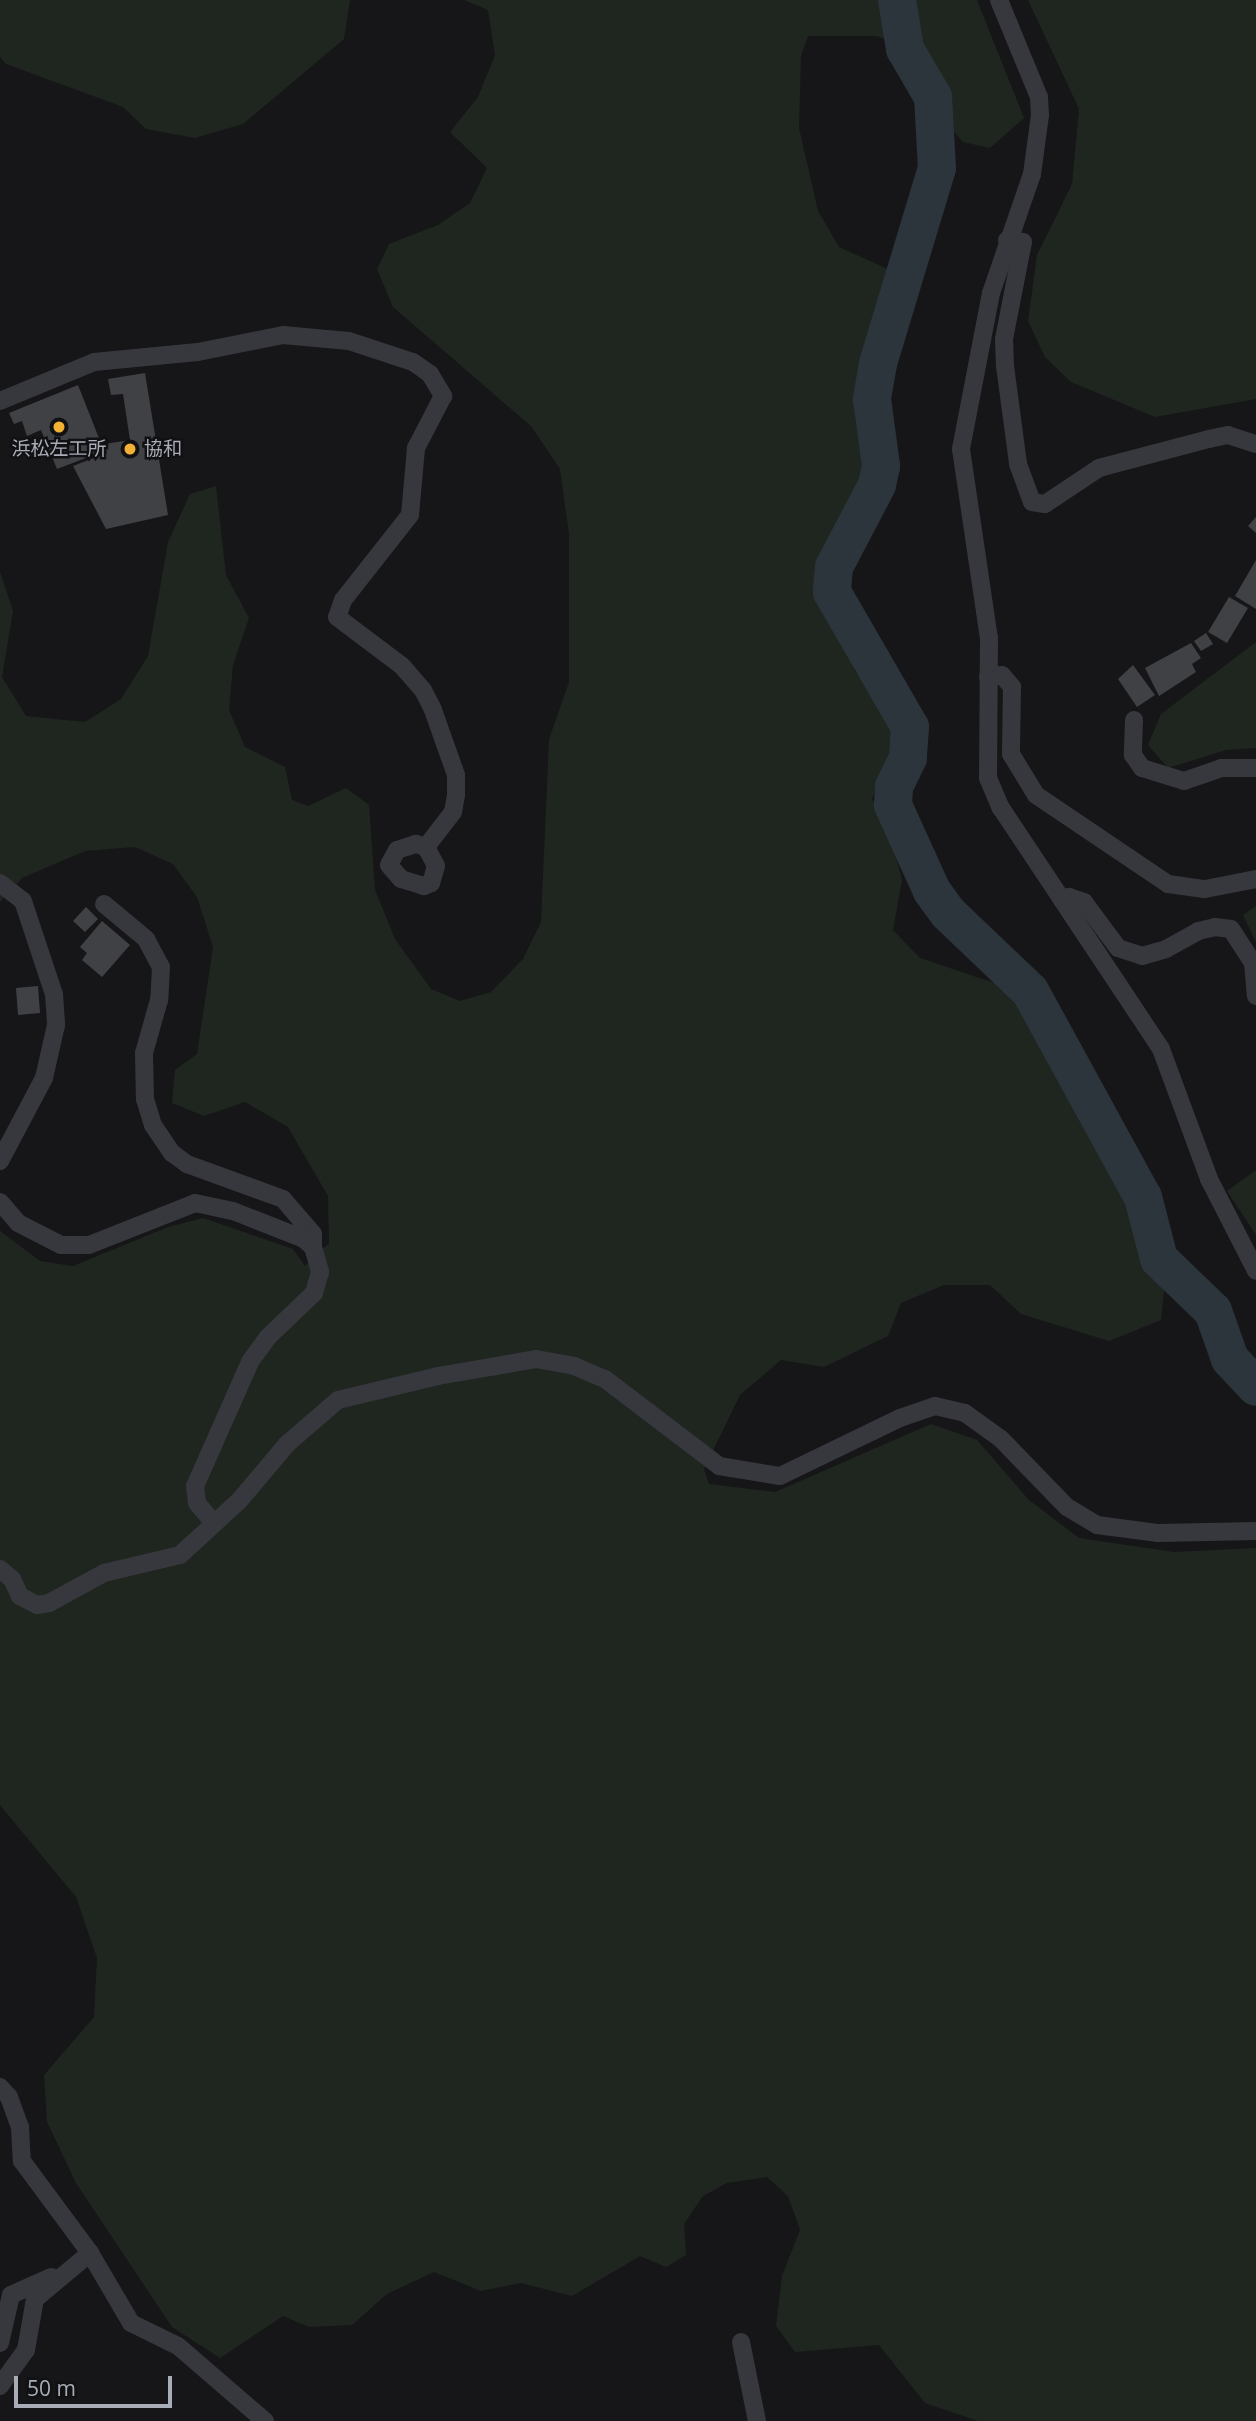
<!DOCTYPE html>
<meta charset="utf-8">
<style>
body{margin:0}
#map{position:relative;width:1256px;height:2421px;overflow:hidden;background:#161618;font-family:"Open Sans","Noto Sans JP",sans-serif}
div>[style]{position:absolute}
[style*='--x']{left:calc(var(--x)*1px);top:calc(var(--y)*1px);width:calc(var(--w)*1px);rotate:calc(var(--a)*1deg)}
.green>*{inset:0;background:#1e261f}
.river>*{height:38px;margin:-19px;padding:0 19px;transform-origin:19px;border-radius:19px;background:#2c353c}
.building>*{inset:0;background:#404145}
.street>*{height:18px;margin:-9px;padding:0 9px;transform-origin:9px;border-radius:9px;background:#37383d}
.dots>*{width:19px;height:19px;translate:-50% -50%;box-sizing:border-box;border:4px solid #111113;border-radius:50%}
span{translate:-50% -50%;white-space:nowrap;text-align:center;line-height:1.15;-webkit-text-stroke:5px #111113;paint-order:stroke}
.poi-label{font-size:19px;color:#a8adb8}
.left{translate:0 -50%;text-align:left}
.scale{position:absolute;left:14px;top:2376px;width:158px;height:32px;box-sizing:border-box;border:4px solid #a8adb8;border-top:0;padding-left:9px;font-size:21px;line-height:24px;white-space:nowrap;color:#a8adb8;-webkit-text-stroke:5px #111113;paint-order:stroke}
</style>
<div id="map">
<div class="green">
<div style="clip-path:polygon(0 0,350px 0,344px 39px,243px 124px,195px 138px,146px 129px,123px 107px,6px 64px,0 57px)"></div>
<div style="clip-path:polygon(464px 0,977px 0,1024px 118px,990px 148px,963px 142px,946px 123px,935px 82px,914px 48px,876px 36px,808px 36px,801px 56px,799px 128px,818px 211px,839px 247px,894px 272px,861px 358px,856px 404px,865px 470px,822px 561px,827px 596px,854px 669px,886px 712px,895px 746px,872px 799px,890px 833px,902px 880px,893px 930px,920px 958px,1021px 992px,1056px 1073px,1135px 1218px,1149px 1264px,1164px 1290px,1161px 1320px,1109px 1341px,1021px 1314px,990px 1285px,944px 1285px,901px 1303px,888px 1336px,824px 1367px,781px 1360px,740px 1395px,704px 1469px,709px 1484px,775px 1492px,931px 1424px,977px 1440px,1029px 1500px,1079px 1538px,1174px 1552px,1256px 1548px,1256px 2421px,978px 2421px,925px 2403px,879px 2345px,795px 2352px,776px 2326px,782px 2276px,800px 2230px,788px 2196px,767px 2177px,727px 2183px,703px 2196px,684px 2224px,686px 2255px,666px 2267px,640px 2256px,572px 2296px,521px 2283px,481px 2291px,434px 2272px,387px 2294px,352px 2325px,309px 2327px,283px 2316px,220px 2358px,172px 2327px,76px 2183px,47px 2122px,44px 2075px,94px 2017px,97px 1958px,76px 1897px,0 1805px,0 1231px,40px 1261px,73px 1266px,168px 1227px,203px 1218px,293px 1249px,305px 1266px,329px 1243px,328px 1196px,288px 1127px,245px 1102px,204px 1116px,172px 1103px,175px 1070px,197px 1054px,213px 947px,197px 897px,173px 864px,135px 847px,85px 851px,22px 878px,0 902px,0 572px,13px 611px,2px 677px,26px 716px,85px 722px,121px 699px,148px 656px,168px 542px,190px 494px,216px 486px,226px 575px,249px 618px,233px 665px,229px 710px,245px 747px,285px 767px,292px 800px,308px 806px,346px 788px,369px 805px,375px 890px,395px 939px,431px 989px,460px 1001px,491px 992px,523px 959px,541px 922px,549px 739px,569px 682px,569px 534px,560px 469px,531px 426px,393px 307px,377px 269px,389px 244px,438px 225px,470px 203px,487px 168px,450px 132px,478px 97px,495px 55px,488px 10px)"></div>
<div style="clip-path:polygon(1028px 0,1256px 0,1256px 399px,1155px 417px,1071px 382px,1045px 357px,1028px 321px,1037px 255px,1072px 184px,1079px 109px)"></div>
<div style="clip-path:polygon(1256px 642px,1256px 748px,1226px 750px,1168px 768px,1148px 745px,1161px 714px)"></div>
<div style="clip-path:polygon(1256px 906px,1256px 942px,1243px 915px)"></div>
<div style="clip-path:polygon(1256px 1170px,1256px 1235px,1227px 1191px)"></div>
</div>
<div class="river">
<div style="--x:897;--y:0;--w:50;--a:80.7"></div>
<div style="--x:905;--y:49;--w:56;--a:59.7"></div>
<div style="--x:933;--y:97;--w:71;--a:86.8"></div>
<div style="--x:937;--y:168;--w:205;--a:106.8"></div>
<div style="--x:878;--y:364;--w:36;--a:100"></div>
<div style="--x:872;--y:399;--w:68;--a:82.3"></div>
<div style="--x:881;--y:466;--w:19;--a:102"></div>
<div style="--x:877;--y:485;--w:93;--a:117.7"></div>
<div style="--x:834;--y:567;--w:25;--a:95"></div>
<div style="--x:832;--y:592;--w:156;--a:60"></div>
<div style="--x:910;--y:727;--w:31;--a:94"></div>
<div style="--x:908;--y:758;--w:32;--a:116"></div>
<div style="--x:894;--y:787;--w:18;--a:93"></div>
<div style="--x:893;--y:805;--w:94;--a:65.6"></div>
<div style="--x:932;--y:891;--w:27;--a:54"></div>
<div style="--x:948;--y:913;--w:113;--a:43.6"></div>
<div style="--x:1030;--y:991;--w:235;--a:61.3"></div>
<div style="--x:1143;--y:1197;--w:64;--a:75.5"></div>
<div style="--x:1159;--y:1259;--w:75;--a:43.9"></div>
<div style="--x:1213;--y:1311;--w:51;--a:70.5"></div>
<div style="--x:1230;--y:1359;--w:38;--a:47"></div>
</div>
<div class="building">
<div style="clip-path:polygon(145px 373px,168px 515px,106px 529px,73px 466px,107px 453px,105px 444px,130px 440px,123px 394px,111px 395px,108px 379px)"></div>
<div style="clip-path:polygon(78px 385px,104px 451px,57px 469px,41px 430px,27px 436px,22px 421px,14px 424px,9px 413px)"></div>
<div style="clip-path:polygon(1256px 517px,1256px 533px,1248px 526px)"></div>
<div style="clip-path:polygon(1256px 560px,1256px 609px,1235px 596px)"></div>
<div style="clip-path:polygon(1229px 597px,1248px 608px,1227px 643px,1208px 632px)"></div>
<div style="clip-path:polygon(1206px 633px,1213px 644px,1201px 651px,1194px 641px)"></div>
<div style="clip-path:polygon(1191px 643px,1201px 658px,1192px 664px,1196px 672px,1159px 696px,1145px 668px)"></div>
<div style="clip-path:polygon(1133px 665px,1155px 695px,1137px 707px,1118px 679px)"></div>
<div style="clip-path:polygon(86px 907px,98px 919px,85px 932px,73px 921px)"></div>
<div style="clip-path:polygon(102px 921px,130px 945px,102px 977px,82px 960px,87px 953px,80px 947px)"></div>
<div style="clip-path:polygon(38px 986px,40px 1013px,18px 1015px,16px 988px)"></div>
</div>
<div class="street">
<div style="--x:999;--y:0;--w:105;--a:67.6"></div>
<div style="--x:1039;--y:97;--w:18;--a:87"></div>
<div style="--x:1040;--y:115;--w:60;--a:97.7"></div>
<div style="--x:1032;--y:174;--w:126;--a:109"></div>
<div style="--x:991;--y:293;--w:159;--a:100.9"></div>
<div style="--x:961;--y:449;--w:191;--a:81.6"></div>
<div style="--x:989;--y:638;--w:140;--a:90.4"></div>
<div style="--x:988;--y:778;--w:33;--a:67"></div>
<div style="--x:1001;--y:808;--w:289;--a:56.4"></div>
<div style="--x:1161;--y:1049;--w:139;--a:69.7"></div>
<div style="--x:1209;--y:1179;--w:103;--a:62.9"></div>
<div style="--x:1007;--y:240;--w:16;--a:7"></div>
<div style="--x:1023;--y:242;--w:99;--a:101.1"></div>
<div style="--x:1004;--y:339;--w:27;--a:88"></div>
<div style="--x:1005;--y:366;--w:99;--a:82.4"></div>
<div style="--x:1018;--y:464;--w:40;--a:69.8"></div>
<div style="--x:1032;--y:502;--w:13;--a:9"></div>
<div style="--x:1045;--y:504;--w:65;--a:-33.7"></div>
<div style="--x:1099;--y:468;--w:114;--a:-14.8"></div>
<div style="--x:1209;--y:439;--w:19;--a:-12"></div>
<div style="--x:1228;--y:435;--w:29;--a:18"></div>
<div style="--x:0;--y:401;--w:102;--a:-22.5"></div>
<div style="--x:94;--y:362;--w:104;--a:-5.5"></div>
<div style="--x:198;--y:352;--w:87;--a:-11.3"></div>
<div style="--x:283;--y:335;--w:66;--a:5.2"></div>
<div style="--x:349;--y:341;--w:67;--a:18.2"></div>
<div style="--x:413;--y:362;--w:21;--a:35"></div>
<div style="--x:430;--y:374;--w:26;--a:59"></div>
<div style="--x:443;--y:396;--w:59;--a:117.4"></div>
<div style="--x:416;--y:448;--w:67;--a:95.1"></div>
<div style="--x:410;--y:515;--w:108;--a:128.2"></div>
<div style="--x:343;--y:600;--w:18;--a:109"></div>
<div style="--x:337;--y:617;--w:81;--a:37"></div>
<div style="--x:402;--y:666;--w:32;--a:49"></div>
<div style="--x:423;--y:690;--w:22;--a:63"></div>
<div style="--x:433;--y:710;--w:69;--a:70.5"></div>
<div style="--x:456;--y:775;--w:20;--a:90"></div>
<div style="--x:456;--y:795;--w:17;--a:100"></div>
<div style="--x:453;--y:812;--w:44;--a:127.6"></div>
<div style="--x:988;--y:677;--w:14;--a:-8"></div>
<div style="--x:1002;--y:675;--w:16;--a:50"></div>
<div style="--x:1012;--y:687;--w:67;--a:90.9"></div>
<div style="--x:1011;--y:754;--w:48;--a:58.6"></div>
<div style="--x:1036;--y:795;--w:159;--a:34"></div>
<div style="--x:1168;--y:884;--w:37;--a:8"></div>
<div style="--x:1205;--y:889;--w:52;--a:-11.1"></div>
<div style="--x:1134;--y:720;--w:35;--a:92"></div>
<div style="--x:1133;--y:755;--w:16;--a:55"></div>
<div style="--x:1142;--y:768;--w:44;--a:17.2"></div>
<div style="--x:1184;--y:781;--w:39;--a:-19"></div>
<div style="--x:1221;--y:768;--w:35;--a:0"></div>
<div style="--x:416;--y:844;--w:10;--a:17"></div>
<div style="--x:426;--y:847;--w:21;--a:62"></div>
<div style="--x:436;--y:866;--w:18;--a:106"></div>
<div style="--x:431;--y:883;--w:8;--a:157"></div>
<div style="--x:424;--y:886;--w:24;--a:-163"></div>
<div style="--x:401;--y:879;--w:18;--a:-131"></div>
<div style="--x:389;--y:865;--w:17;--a:-62"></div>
<div style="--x:397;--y:850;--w:20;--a:-18"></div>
<div style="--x:0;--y:883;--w:29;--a:38"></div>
<div style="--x:23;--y:901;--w:98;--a:71.6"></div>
<div style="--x:54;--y:994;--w:31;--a:86"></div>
<div style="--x:56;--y:1025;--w:54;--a:102.8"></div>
<div style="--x:44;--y:1078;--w:94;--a:117.9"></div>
<div style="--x:1062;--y:900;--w:8;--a:-23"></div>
<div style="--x:1069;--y:897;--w:16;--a:18"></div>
<div style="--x:1084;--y:902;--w:57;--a:53.5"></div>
<div style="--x:1118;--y:948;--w:25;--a:18"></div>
<div style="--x:1142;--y:956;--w:25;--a:-16"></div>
<div style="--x:1166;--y:949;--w:37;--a:-29"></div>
<div style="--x:1198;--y:931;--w:17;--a:-13"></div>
<div style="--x:1215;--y:927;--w:16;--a:7"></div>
<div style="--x:1231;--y:929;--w:40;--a:57.1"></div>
<div style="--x:1253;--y:963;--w:33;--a:85"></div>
<div style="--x:104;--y:904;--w:55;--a:39.8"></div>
<div style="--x:146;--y:939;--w:32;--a:62"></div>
<div style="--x:161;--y:967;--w:33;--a:93"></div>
<div style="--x:159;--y:1000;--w:55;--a:105.8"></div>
<div style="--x:144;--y:1053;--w:46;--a:88.8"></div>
<div style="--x:145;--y:1099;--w:27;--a:73"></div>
<div style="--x:153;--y:1125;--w:34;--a:56"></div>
<div style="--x:172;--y:1153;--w:19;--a:36"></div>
<div style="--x:187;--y:1164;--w:102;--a:20"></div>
<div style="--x:283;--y:1199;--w:46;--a:49.4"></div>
<div style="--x:313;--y:1234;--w:13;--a:90"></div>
<div style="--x:0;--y:1202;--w:28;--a:49"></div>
<div style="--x:18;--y:1223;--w:48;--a:27.1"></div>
<div style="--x:61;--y:1245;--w:28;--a:0"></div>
<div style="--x:89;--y:1245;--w:114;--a:-21.6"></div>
<div style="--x:195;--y:1203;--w:39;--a:12"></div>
<div style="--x:233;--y:1211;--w:76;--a:21.5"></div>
<div style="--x:304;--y:1239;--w:12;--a:42"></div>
<div style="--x:313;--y:1247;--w:26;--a:74"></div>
<div style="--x:320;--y:1272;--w:22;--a:106"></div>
<div style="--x:314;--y:1293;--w:64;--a:136.3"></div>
<div style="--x:268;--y:1337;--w:31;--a:126"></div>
<div style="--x:250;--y:1362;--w:136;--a:113.9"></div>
<div style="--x:195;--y:1486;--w:17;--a:83"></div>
<div style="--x:197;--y:1503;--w:26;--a:50"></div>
<div style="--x:0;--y:1569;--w:16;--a:40"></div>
<div style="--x:12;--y:1579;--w:19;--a:65"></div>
<div style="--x:20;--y:1596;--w:19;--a:28"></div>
<div style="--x:37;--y:1605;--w:12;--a:-9"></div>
<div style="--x:49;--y:1603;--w:63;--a:-28.6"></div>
<div style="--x:104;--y:1573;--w:78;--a:-13.3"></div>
<div style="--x:180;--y:1555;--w:80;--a:-42.5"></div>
<div style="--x:239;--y:1501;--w:75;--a:-49.9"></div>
<div style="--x:287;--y:1444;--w:67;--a:-40.8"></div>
<div style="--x:338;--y:1400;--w:103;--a:-13.5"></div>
<div style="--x:438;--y:1376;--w:99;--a:-9.8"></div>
<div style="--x:536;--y:1359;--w:39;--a:10"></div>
<div style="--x:574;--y:1366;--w:34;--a:23"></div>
<div style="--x:605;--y:1379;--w:143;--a:37.3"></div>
<div style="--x:719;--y:1466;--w:62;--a:9.3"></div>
<div style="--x:780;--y:1476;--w:133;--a:-25.8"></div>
<div style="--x:900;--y:1418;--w:37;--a:-19"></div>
<div style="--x:935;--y:1406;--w:31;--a:13"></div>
<div style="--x:965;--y:1413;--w:44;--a:35.8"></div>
<div style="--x:1001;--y:1439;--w:95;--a:45.9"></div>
<div style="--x:1067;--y:1507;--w:35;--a:31"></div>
<div style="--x:1097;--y:1525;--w:62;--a:7.5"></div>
<div style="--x:1158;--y:1533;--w:98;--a:-1.2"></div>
<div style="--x:0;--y:2087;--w:13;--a:48"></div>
<div style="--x:9;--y:2097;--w:32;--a:70"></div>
<div style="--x:20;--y:2127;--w:34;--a:87"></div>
<div style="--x:22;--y:2161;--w:114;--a:53.5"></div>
<div style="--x:90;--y:2253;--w:81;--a:59.6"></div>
<div style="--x:131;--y:2323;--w:52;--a:26.1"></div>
<div style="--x:178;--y:2346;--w:115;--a:40.8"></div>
<div style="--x:741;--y:2342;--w:81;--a:78.6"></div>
<div style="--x:0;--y:2343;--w:49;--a:-77.1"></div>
<div style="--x:11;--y:2295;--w:44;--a:-24.2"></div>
<div style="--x:0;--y:2386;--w:44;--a:-54.2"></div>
<div style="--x:26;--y:2350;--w:52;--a:-80"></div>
<div style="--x:35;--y:2299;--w:72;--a:-39.9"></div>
</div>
<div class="dots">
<div style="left:59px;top:427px;background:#f2b134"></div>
<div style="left:130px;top:449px;background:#f2b134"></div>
</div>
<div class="poi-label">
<span style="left:59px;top:449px">浜松左工所</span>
<span class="left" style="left:144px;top:449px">協和</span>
</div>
<div class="scale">50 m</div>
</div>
